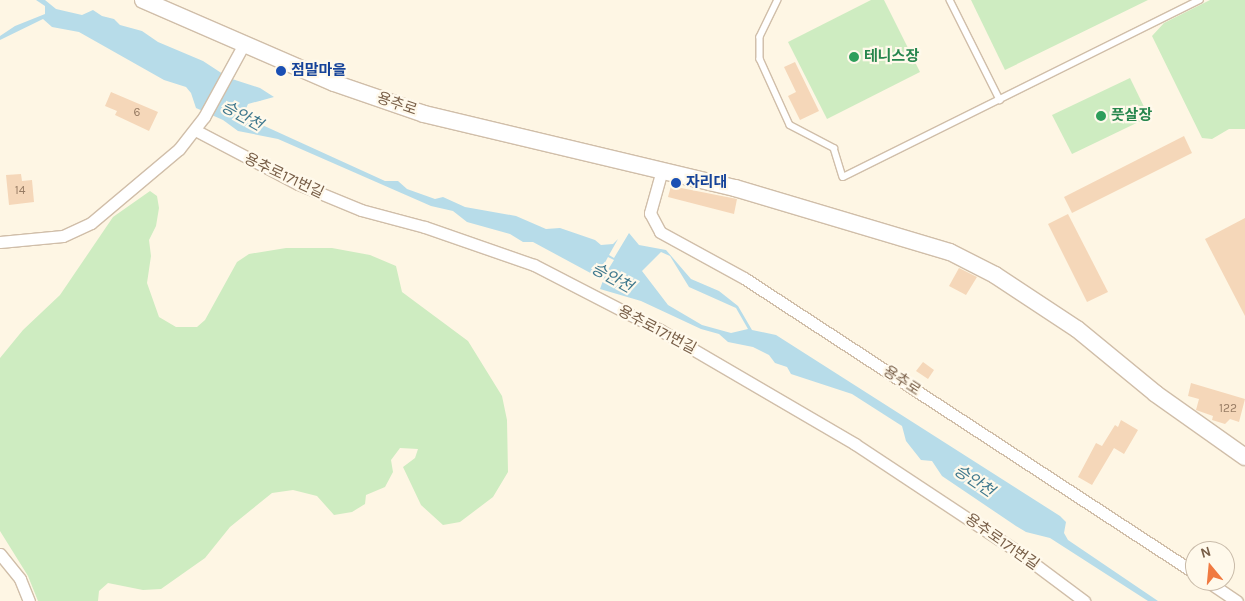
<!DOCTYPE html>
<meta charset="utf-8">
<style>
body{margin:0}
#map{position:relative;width:1245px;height:601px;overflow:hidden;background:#fef6e4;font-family:Karla,"Noto Sans KR",sans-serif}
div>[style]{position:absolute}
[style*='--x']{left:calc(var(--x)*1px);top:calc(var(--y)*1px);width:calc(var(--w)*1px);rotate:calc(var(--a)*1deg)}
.green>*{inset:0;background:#ceecc1}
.water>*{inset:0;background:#b7dce9}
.building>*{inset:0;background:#f5d7b9}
.roads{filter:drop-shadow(1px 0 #d0bea9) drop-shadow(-1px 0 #d0bea9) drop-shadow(0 1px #d0bea9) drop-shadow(0 -1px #d0bea9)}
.lane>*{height:5.5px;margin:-2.75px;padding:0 2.75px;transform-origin:2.75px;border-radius:2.75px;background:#fff}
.street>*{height:11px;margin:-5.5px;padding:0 5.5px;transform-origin:5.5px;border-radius:5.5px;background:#fff}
.secondary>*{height:16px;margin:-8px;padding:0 8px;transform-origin:8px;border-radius:8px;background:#fff}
.dots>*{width:14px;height:14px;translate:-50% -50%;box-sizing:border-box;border:2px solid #fff9eb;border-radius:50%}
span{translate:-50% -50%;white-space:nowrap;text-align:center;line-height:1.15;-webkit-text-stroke:4.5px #fff9eb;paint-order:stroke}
.number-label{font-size:12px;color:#977c64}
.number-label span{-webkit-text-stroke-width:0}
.leisure-label{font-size:15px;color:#27864d;font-weight:700}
.left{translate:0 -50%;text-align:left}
.transit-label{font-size:15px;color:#164399;font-weight:700}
.street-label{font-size:15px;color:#785e47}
.water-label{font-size:16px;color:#3f788d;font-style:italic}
.north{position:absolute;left:1185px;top:541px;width:50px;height:50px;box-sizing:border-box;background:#fff9eb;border:1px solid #c9bba9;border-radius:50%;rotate:343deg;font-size:14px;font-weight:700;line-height:20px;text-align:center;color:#785e47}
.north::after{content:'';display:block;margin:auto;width:18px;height:22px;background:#f07a41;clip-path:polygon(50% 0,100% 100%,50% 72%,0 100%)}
</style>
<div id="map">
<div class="green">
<div style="clip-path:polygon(871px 0,884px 0,920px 72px,827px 119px,788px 42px)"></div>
<div style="clip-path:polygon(971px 0,1148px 0,1005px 70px)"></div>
<div style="clip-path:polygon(1210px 0,1245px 0,1245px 129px,1229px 129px,1212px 139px,1202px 138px,1152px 36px,1164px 23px)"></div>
<div style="clip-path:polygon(1130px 78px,1149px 117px,1072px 154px,1052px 115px)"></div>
<div style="clip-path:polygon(150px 191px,157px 196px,159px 208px,156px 226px,149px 240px,151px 256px,147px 283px,159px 317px,176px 327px,197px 327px,205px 320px,237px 262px,249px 254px,286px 248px,332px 248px,370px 255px,396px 266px,402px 292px,468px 341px,502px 396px,507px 420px,508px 472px,493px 497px,460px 522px,443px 525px,421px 505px,403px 467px,415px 458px,418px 449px,400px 448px,391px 460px,393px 472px,385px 487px,366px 495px,365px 504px,352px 512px,334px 515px,317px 496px,293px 490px,272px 493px,230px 527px,205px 558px,161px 589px,143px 590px,108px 583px,99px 591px,98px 601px,38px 601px,28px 576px,0 531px,0 358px,23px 330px,60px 295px,113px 217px)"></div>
</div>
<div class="water">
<div style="clip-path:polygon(evenodd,36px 0,45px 0,56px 9px,82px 15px,93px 10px,102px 16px,114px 19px,120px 25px,142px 31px,158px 42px,203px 61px,229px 78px,260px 88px,274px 97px,248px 104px,244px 113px,249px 119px,385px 181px,398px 181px,407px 189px,435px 199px,443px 197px,465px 207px,516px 216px,546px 229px,560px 228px,595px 240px,601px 245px,613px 244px,618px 239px,609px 255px,614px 258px,629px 233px,639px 245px,666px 250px,691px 279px,719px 291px,738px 306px,752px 330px,776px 335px,1060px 516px,1066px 522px,1064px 533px,1068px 540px,1158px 601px,1148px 601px,1050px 538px,1026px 532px,1016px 526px,942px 476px,932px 461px,921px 460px,906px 441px,902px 426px,852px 394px,791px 374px,787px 367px,775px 363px,769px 355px,753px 347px,728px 342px,719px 334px,701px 329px,641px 301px,600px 289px,605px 275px,600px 272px,596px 276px,533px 242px,523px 242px,510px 234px,467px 222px,453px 211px,431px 206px,278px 139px,238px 131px,223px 120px,196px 108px,191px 93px,186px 87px,164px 80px,79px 32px,52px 27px,43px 19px,0 40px,0 36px,15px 26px,45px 14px,45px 6px,36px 0,661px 252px,670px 256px,689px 287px,736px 308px,748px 329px,731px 333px,702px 325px,668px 305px,642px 271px,661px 252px,36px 0,608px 257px,614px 260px,606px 273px,601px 270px,608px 257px)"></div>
</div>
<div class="building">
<div style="clip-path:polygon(795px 62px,819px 111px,800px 120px,788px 96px,796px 92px,784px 67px)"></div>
<div style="clip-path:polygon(111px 92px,158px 112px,149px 131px,115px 115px,117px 111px,105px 106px)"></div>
<div style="clip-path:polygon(1184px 136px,1192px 153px,1072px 213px,1064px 197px)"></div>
<div style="clip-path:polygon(21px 174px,22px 181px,32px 180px,34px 202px,9px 205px,6px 175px)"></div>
<div style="clip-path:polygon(671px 186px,737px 199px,734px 214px,668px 197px)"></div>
<div style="clip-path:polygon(1068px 214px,1108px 292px,1087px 302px,1048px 224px)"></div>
<div style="clip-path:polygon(1245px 218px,1245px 316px,1205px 239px)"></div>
<div style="clip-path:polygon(959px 268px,977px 277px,966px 295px,949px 286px)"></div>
<div style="clip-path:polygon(923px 362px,934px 370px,928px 379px,916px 371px)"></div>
<div style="clip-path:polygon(1191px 383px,1245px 399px,1239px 422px,1230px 419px,1225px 424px,1212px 420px,1213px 416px,1196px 410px,1199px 399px,1188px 396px)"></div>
<div style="clip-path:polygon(1121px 420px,1138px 430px,1124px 454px,1114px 448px,1092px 485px,1078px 477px,1096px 443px,1102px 446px,1115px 425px,1118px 427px)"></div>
</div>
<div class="roads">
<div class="lane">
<div style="--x:778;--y:0;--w:41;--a:115.9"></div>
<div style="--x:760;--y:37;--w:22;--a:90"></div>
<div style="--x:760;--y:59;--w:72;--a:65.6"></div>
<div style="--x:790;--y:125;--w:50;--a:27.6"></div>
<div style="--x:834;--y:148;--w:30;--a:73"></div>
<div style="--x:843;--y:177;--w:398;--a:-26.4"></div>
<div style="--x:950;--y:0;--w:112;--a:63.4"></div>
</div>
<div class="street">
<div style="--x:195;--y:130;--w:116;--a:27.7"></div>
<div style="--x:298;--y:184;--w:68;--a:22.4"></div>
<div style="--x:361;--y:210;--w:66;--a:14.9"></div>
<div style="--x:425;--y:227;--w:115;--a:19.2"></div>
<div style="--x:534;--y:265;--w:142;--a:27.3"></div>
<div style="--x:660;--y:330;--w:226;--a:30.3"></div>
<div style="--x:855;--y:444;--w:199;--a:33.5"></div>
<div style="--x:1021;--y:554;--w:79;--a:36.7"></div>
<div style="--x:662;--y:170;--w:45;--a:105.6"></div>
<div style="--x:650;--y:213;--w:21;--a:62"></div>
<div style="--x:660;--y:232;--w:96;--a:28.7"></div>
<div style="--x:744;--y:278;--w:539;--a:33.19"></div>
<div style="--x:0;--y:242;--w:63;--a:-5.4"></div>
<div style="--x:63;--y:236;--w:31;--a:-25"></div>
<div style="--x:91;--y:223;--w:115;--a:-40.1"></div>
<div style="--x:179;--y:149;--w:41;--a:-52"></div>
<div style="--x:204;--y:117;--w:83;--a:-61.3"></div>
<div style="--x:0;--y:554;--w:32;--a:51"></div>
<div style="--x:20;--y:579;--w:24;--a:68"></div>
<div style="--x:1207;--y:581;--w:36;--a:34"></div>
</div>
<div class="secondary">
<div style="--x:143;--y:0;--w:208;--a:23.5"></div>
<div style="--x:334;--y:83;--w:95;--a:19"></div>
<div style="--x:424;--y:114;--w:320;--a:13.4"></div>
<div style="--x:735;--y:188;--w:224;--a:16.6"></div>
<div style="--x:950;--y:252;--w:51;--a:27.1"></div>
<div style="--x:995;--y:275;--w:98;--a:33.4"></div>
<div style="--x:1077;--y:329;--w:102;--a:39.4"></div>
<div style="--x:1156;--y:394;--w:109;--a:35.3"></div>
</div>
</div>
<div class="dots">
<div style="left:854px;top:57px;background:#2e9e5b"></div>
<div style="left:281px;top:71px;background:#1a4fb4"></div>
<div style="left:1101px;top:116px;background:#2e9e5b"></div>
<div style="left:676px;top:183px;background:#1a4fb4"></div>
</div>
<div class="number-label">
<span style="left:137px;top:113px">6</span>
<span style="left:20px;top:191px">14</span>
<span style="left:1228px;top:409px">122</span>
</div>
<div class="leisure-label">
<span class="left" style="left:864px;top:57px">테니스장</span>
<span class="left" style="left:1111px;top:116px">풋살장</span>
</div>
<div class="transit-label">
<span class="left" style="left:291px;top:71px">점말마을</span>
<span class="left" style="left:686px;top:183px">자리대</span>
</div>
<div class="street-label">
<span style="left:397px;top:104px;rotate:19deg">용추로</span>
<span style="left:284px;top:176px;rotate:25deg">용추로171번길</span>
<span style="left:657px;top:330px;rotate:28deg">용추로171번길</span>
<span style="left:902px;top:381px;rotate:33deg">용추로</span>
<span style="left:1002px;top:542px;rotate:35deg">용추로171번길</span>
</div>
<div class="water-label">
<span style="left:242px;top:116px;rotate:29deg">승안천</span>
<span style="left:612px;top:278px;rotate:29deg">승안천</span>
<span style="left:974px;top:481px;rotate:34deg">승안천</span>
</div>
<div class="north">N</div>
</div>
